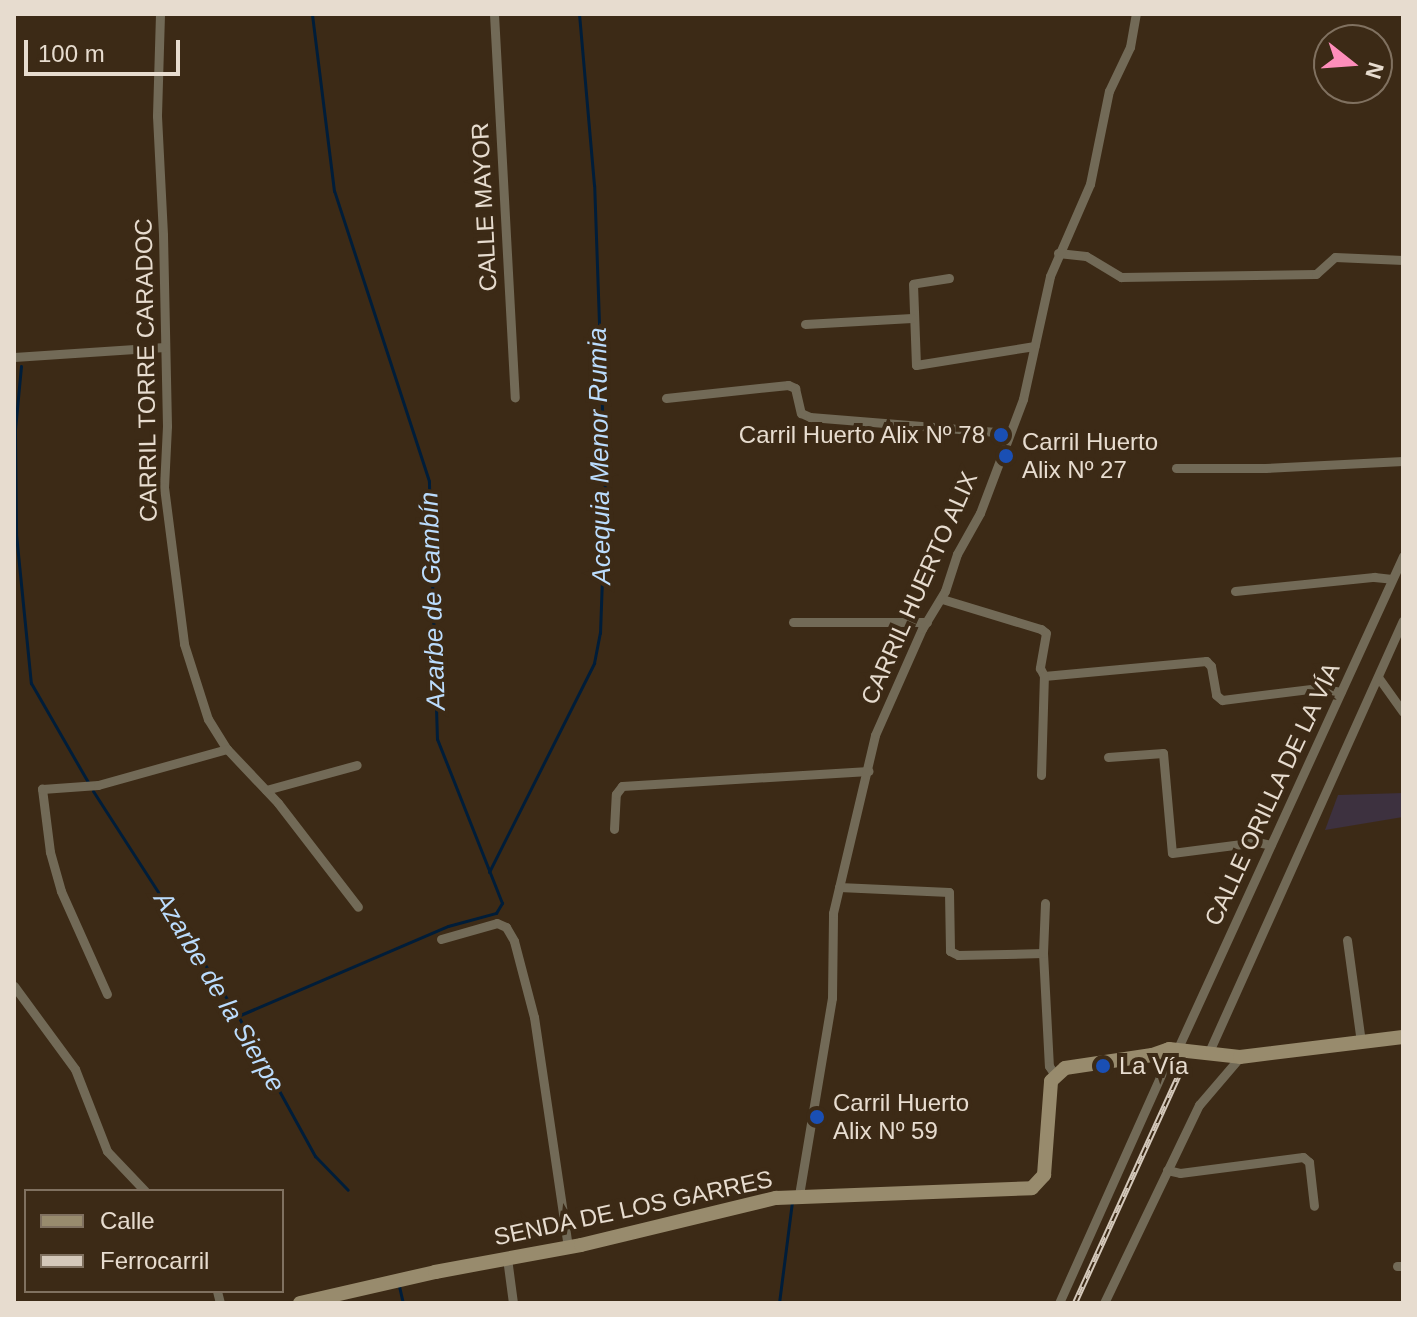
<!DOCTYPE html>
<meta charset="utf-8">
<style>
body{margin:0}
#map{position:relative;width:1417px;height:1317px;overflow:hidden;background:#3c2a16;font-family:Arial,sans-serif}
div>[style]{position:absolute}
[style*='--x']{left:calc(var(--x)*1px);top:calc(var(--y)*1px);width:calc(var(--w)*1px);rotate:calc(var(--a)*1deg)}
.industrial>*{inset:0;background:#3d313f}
.stream>*{height:3px;margin:-1.5px;padding:0 1.5px;transform-origin:1.5px;border-radius:1.5px;background:#001d39}
.street>*{height:9px;margin:-4.5px;padding:0 4.5px;transform-origin:4.5px;border-radius:4.5px;background:#726a57}
.secondary>*{height:14px;margin:-7px;padding:0 7px;transform-origin:7px;border-radius:7px;background:#988b6d}
.rail>*{height:6px;margin-top:-3px;transform-origin:0;background:repeating-linear-gradient(90deg,#3c2a16 0 9px,#d4c8ba 0 18px);box-sizing:border-box;border-block:2px solid #d4c8ba}
.dots>*{width:22px;height:22px;translate:-50% -50%;box-sizing:border-box;border:4px solid #3c2a16;border-radius:50%}
span{translate:-50% -50%;white-space:nowrap;text-align:center;line-height:1.15;-webkit-text-stroke:8px #3c2a16;paint-order:stroke}
.street-label{font-size:24px;color:#e7dccf}
.poi-label{font-size:24px;color:#e7dccf}
.right{translate:-100% -50%;text-align:right}
.left{translate:0 -50%;text-align:left}
.water-label{font-size:26px;color:#bbdcfd;font-style:italic}
.frame{position:absolute;inset:0;border:16px solid #e7dccf;pointer-events:none}
.legend{position:absolute;left:24px;top:1189px;width:260px;height:104px;box-sizing:border-box;background:#3c2a16;border:2px solid #807160;margin:0;padding:10px 14px;list-style:none;font-size:24px;color:#e7dccf}
.legend li{display:flex;align-items:center;gap:16px;height:40px}
.legend b{width:40px;border:2px solid #807160}
.north{position:absolute;left:1313px;top:24px;width:80px;height:80px;box-sizing:border-box;background:#3c2a16;border:2px solid #807160;border-radius:50%;rotate:107deg;font-size:22px;font-weight:700;line-height:32px;text-align:center;color:#e7dccf}
.north::after{content:'';display:block;margin:auto;width:28px;height:36px;background:#fe8ebb;clip-path:polygon(50% 0,100% 100%,50% 72%,0 100%)}
.scale{position:absolute;left:24px;top:40px;width:156px;height:36px;box-sizing:border-box;border:4px solid #e7dccf;border-top:0;padding-left:10px;font-size:24px;line-height:28px;white-space:nowrap;color:#e7dccf;-webkit-text-stroke:6px #3c2a16;paint-order:stroke}
</style>
<div id="map">
<div class="industrial">
<div style="clip-path:polygon(1403px 793px,1403px 817px,1325px 830px,1338px 795px)"></div>
</div>
<div class="stream">
<div style="--x:21;--y:366;--w:64;--a:95.4"></div>
<div style="--x:15;--y:430;--w:104;--a:89.4"></div>
<div style="--x:16;--y:534;--w:150;--a:84.3"></div>
<div style="--x:31;--y:683;--w:114;--a:60.1"></div>
<div style="--x:93;--y:791;--w:268;--a:57.2"></div>
<div style="--x:238;--y:1016;--w:160;--a:61.2"></div>
<div style="--x:315;--y:1156;--w:47;--a:45.9"></div>
<div style="--x:489;--y:872;--w:234;--a:-63.3"></div>
<div style="--x:594;--y:663;--w:31;--a:-79"></div>
<div style="--x:600;--y:633;--w:138;--a:-87.9"></div>
<div style="--x:605;--y:495;--w:310;--a:-92"></div>
<div style="--x:594;--y:185;--w:172;--a:-95"></div>
<div style="--x:238;--y:1016;--w:228;--a:-23.2"></div>
<div style="--x:448;--y:926;--w:50;--a:-15.2"></div>
<div style="--x:496;--y:913;--w:12;--a:-59"></div>
<div style="--x:502;--y:903;--w:176;--a:-111.6"></div>
<div style="--x:437;--y:739;--w:258;--a:-91.8"></div>
<div style="--x:429;--y:481;--w:305;--a:-108.1"></div>
<div style="--x:334;--y:191;--w:178;--a:-97.1"></div>
<div style="--x:399;--y:1286;--w:17;--a:77"></div>
<div style="--x:779;--y:1303;--w:103;--a:-82.7"></div>
</div>
<div class="street">
<div style="--x:160;--y:14;--w:102;--a:91.7"></div>
<div style="--x:157;--y:116;--w:119;--a:87.1"></div>
<div style="--x:163;--y:235;--w:191;--a:88.8"></div>
<div style="--x:167;--y:426;--w:61;--a:92.8"></div>
<div style="--x:164;--y:487;--w:158;--a:82.7"></div>
<div style="--x:184;--y:644;--w:79;--a:72.3"></div>
<div style="--x:208;--y:719;--w:36;--a:58"></div>
<div style="--x:227;--y:749;--w:74;--a:46.6"></div>
<div style="--x:278;--y:803;--w:131;--a:52.4"></div>
<div style="--x:494;--y:14;--w:384;--a:86.9"></div>
<div style="--x:1058;--y:253;--w:28;--a:6"></div>
<div style="--x:1086;--y:256;--w:41;--a:31"></div>
<div style="--x:1121;--y:277;--w:195;--a:-0.9"></div>
<div style="--x:1316;--y:274;--w:25;--a:-42"></div>
<div style="--x:1335;--y:257;--w:68;--a:2.5"></div>
<div style="--x:949;--y:278;--w:36;--a:171"></div>
<div style="--x:913;--y:284;--w:81;--a:87.9"></div>
<div style="--x:916;--y:365;--w:120;--a:-9.1"></div>
<div style="--x:805;--y:324;--w:107;--a:-3.2"></div>
<div style="--x:14;--y:357;--w:151;--a:-3.8"></div>
<div style="--x:666;--y:398;--w:123;--a:-6.1"></div>
<div style="--x:788;--y:385;--w:8;--a:23"></div>
<div style="--x:795;--y:388;--w:26;--a:77"></div>
<div style="--x:801;--y:413;--w:10;--a:24"></div>
<div style="--x:810;--y:417;--w:199;--a:4.6"></div>
<div style="--x:1176;--y:468;--w:89;--a:0"></div>
<div style="--x:1265;--y:468;--w:138;--a:-2.9"></div>
<div style="--x:1235;--y:591;--w:140;--a:-5.8"></div>
<div style="--x:1374;--y:577;--w:18;--a:6"></div>
<div style="--x:942;--y:599;--w:103;--a:16.9"></div>
<div style="--x:1041;--y:629;--w:6;--a:39"></div>
<div style="--x:1046;--y:633;--w:36;--a:100"></div>
<div style="--x:1040;--y:668;--w:9;--a:63"></div>
<div style="--x:1044;--y:676;--w:163;--a:-5.3"></div>
<div style="--x:1206;--y:661;--w:7;--a:45"></div>
<div style="--x:1211;--y:666;--w:29;--a:80"></div>
<div style="--x:1216;--y:695;--w:8;--a:40"></div>
<div style="--x:1222;--y:700;--w:98;--a:-7.1"></div>
<div style="--x:1319;--y:688;--w:22;--a:10"></div>
<div style="--x:793;--y:622;--w:134;--a:0"></div>
<div style="--x:1378;--y:677;--w:43;--a:54.5"></div>
<div style="--x:1108;--y:757;--w:55;--a:-4.2"></div>
<div style="--x:1163;--y:753;--w:100;--a:84.9"></div>
<div style="--x:1172;--y:853;--w:86;--a:-7.4"></div>
<div style="--x:1257;--y:842;--w:14;--a:12"></div>
<div style="--x:1041;--y:775;--w:99;--a:-88.3"></div>
<div style="--x:266;--y:790;--w:94;--a:-15.4"></div>
<div style="--x:614;--y:829;--w:35;--a:-87"></div>
<div style="--x:616;--y:794;--w:10;--a:-53"></div>
<div style="--x:622;--y:786;--w:247;--a:-3.5"></div>
<div style="--x:839;--y:887;--w:110;--a:2.6"></div>
<div style="--x:949;--y:892;--w:59;--a:89"></div>
<div style="--x:950;--y:951;--w:9;--a:27"></div>
<div style="--x:958;--y:955;--w:85;--a:-1.3"></div>
<div style="--x:1043;--y:953;--w:113;--a:87"></div>
<div style="--x:1049;--y:1066;--w:11;--a:56"></div>
<div style="--x:441;--y:939;--w:58;--a:-15.9"></div>
<div style="--x:497;--y:923;--w:10;--a:24"></div>
<div style="--x:506;--y:927;--w:16;--a:60"></div>
<div style="--x:514;--y:941;--w:79;--a:75.3"></div>
<div style="--x:534;--y:1017;--w:232;--a:81.6"></div>
<div style="--x:1347;--y:940;--w:103;--a:82.2"></div>
<div style="--x:1043;--y:953;--w:50;--a:-87.7"></div>
<div style="--x:14;--y:986;--w:103;--a:53.7"></div>
<div style="--x:75;--y:1069;--w:88;--a:68.7"></div>
<div style="--x:107;--y:1151;--w:55;--a:46.5"></div>
<div style="--x:107;--y:994;--w:113;--a:-114.1"></div>
<div style="--x:61;--y:891;--w:41;--a:-105.8"></div>
<div style="--x:50;--y:852;--w:64;--a:-97.2"></div>
<div style="--x:42;--y:789;--w:56;--a:-4.1"></div>
<div style="--x:98;--y:785;--w:134;--a:-15.6"></div>
<div style="--x:1178;--y:1048;--w:541;--a:-65.42"></div>
<div style="--x:1208;--y:1054;--w:475;--a:-65.8"></div>
<div style="--x:1167;--y:1170;--w:13;--a:13"></div>
<div style="--x:1180;--y:1173;--w:124;--a:-7.4"></div>
<div style="--x:1303;--y:1157;--w:8;--a:40"></div>
<div style="--x:1309;--y:1162;--w:44;--a:83.5"></div>
<div style="--x:799;--y:1195;--w:200;--a:-80.5"></div>
<div style="--x:832;--y:998;--w:85;--a:-89.3"></div>
<div style="--x:833;--y:913;--w:183;--a:-76.7"></div>
<div style="--x:875;--y:735;--w:116;--a:-66.1"></div>
<div style="--x:922;--y:629;--w:44;--a:-58.8"></div>
<div style="--x:945;--y:591;--w:39;--a:-72"></div>
<div style="--x:957;--y:554;--w:47;--a:-60.7"></div>
<div style="--x:980;--y:513;--w:122;--a:-69.3"></div>
<div style="--x:1023;--y:399;--w:126;--a:-77.6"></div>
<div style="--x:1050;--y:276;--w:100;--a:-66.5"></div>
<div style="--x:1090;--y:184;--w:95;--a:-78.5"></div>
<div style="--x:1109;--y:91;--w:49;--a:-64.5"></div>
<div style="--x:1130;--y:47;--w:34;--a:-80"></div>
<div style="--x:507;--y:1258;--w:45;--a:82.4"></div>
<div style="--x:1397;--y:1266;--w:6;--a:0"></div>
<div style="--x:217;--y:1291;--w:12;--a:76"></div>
<div style="--x:1059;--y:1303;--w:279;--a:-65.9"></div>
<div style="--x:1104;--y:1303;--w:220;--a:-64.4"></div>
<div style="--x:1199;--y:1105;--w:63;--a:-49.5"></div>
</div>
<div class="secondary">
<div style="--x:300;--y:1303;--w:139;--a:-12.9"></div>
<div style="--x:435;--y:1272;--w:148;--a:-10.5"></div>
<div style="--x:581;--y:1245;--w:201;--a:-13.6"></div>
<div style="--x:776;--y:1198;--w:256;--a:-2.2"></div>
<div style="--x:1032;--y:1188;--w:18;--a:-47"></div>
<div style="--x:1044;--y:1175;--w:94;--a:-85.7"></div>
<div style="--x:1051;--y:1081;--w:19;--a:-43"></div>
<div style="--x:1065;--y:1068;--w:88;--a:-8.5"></div>
<div style="--x:1152;--y:1055;--w:18;--a:-19"></div>
<div style="--x:1169;--y:1049;--w:71;--a:6.4"></div>
<div style="--x:1240;--y:1057;--w:164;--a:-7"></div>
</div>
<div class="rail">
<div style="--x:1075;--y:1303;--w:256;--a:-65.5"></div>
</div>
<div class="dots">
<div style="left:1001px;top:435px;background:#1a4fb4"></div>
<div style="left:1006px;top:456px;background:#1a4fb4"></div>
<div style="left:1103px;top:1066px;background:#1a4fb4"></div>
<div style="left:817px;top:1117px;background:#1a4fb4"></div>
</div>
<div class="street-label">
<span style="left:484px;top:207px;rotate:-93deg">CALLE MAYOR</span>
<span style="left:146px;top:370px;rotate:-91deg">CARRIL TORRE CARADOC</span>
<span style="left:919px;top:588px;rotate:-66deg">CARRIL HUERTO ALIX</span>
<span style="left:1272px;top:794px;rotate:-65deg">CALLE ORILLA DE LA VÍA</span>
<span style="left:633px;top:1208px;rotate:-12deg">SENDA DE LOS GARRES</span>
</div>
<div class="poi-label">
<span class="right" style="left:985px;top:435px">Carril Huerto Alix Nº 78</span>
<span class="left" style="left:1022px;top:456px">Carril Huerto<br>Alix Nº 27</span>
<span class="left" style="left:1119px;top:1066px">La Vía</span>
<span class="left" style="left:833px;top:1117px">Carril Huerto<br>Alix Nº 59</span>
</div>
<div class="water-label">
<span style="left:600px;top:456px;rotate:-91deg">Acequia Menor Rumia</span>
<span style="left:433px;top:601px;rotate:-92deg">Azarbe de Gambín</span>
<span style="left:219px;top:992px;rotate:59deg">Azarbe de la Sierpe</span>
</div>
<div class="frame"></div>
<ul class="legend">
<li><b style="height:10px;background:#988b6d"></b>Calle</li>
<li><b style="height:10px;background:#d4c8ba"></b>Ferrocarril</li>
</ul>
<div class="north">N</div>
<div class="scale">100 m</div>
</div>
